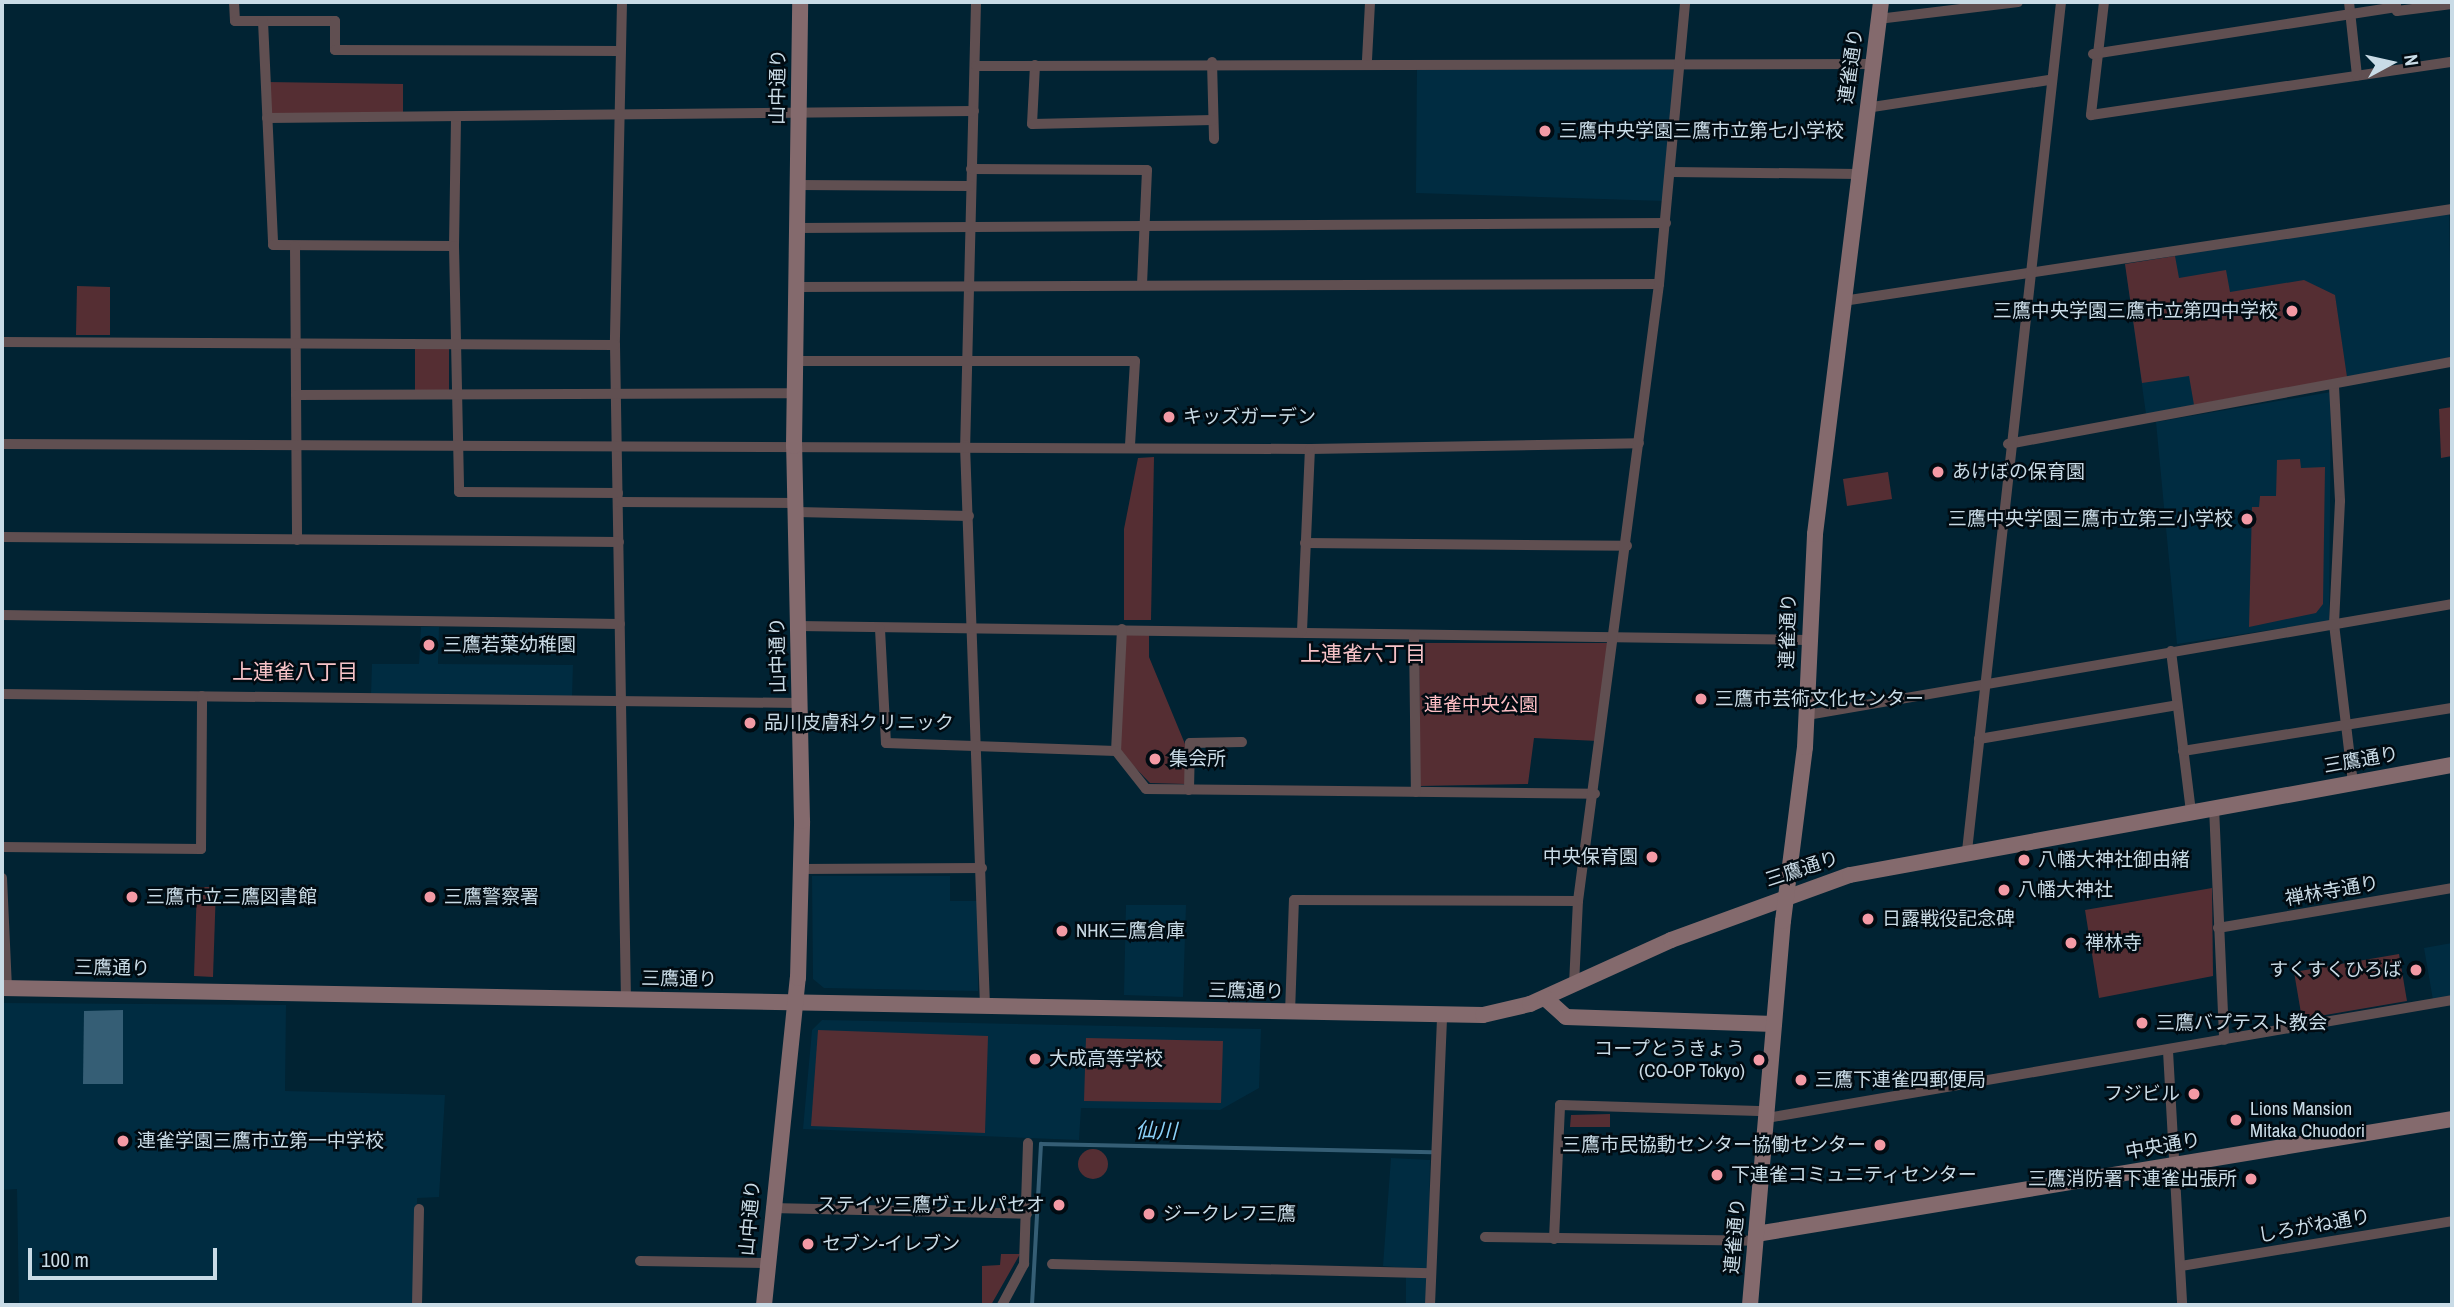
<!DOCTYPE html>
<meta charset="utf-8">
<style>
body{margin:0}
#map{position:relative;width:2454px;height:1307px;overflow:hidden;background:#012333;font-family:"Archivo Narrow","Noto Sans JP",sans-serif}
div>[style]{position:absolute}
[style*='--x']{left:calc(var(--x)*1px);top:calc(var(--y)*1px);width:calc(var(--w)*1px);rotate:calc(var(--a)*1deg)}
.built>*{inset:0;background:#002c41}
.green>*{inset:0;background:#552e33}
.round{border-radius:50%}
.water>*{inset:0;background:#355e75}
.stream>*{height:3.5px;margin:-1.75px;padding:0 1.75px;transform-origin:1.75px;border-radius:1.75px;background:#355e75}
.street>*{height:10px;margin:-5px;padding:0 5px;transform-origin:5px;border-radius:5px;background:#604f51}
.secondary>*{height:16px;margin:-8px;padding:0 8px;transform-origin:8px;border-radius:8px;background:#846a6d}
.dots>*{width:19px;height:19px;translate:-50% -50%;box-sizing:border-box;border:4px solid #010b12;border-radius:50%}
span{translate:-50% -50%;white-space:nowrap;text-align:center;line-height:1.15;-webkit-text-stroke:5px #010b12;paint-order:stroke}
.street-label{font-size:19px;color:#c9dbe6}
.poi-label{font-size:19px;color:#c9dbe6}
.left{translate:0 -50%;text-align:left}
.right{translate:-100% -50%;text-align:right}
.park-label{font-size:19px;color:#fdbfc5}
.neighbourhood-label{font-size:21px;color:#f6c2c7}
.water-label{font-size:21px;color:#8bd1f9;font-style:italic}
.frame{position:absolute;inset:0;border:4px solid #c9dbe6;pointer-events:none}
.north{position:absolute;left:2356px;top:28px;width:70px;height:70px;-webkit-text-stroke:5px #010b12;paint-order:stroke;rotate:82deg;font-size:19px;font-weight:700;line-height:28px;text-align:center;color:#c9dbe6}
.north::after{content:'';display:block;margin:auto;width:24px;height:32px;background:#c9dbe6;clip-path:polygon(50% 0,100% 100%,50% 72%,0 100%)}
.scale{position:absolute;left:28px;top:1248px;width:189px;height:32px;box-sizing:border-box;border:4px solid #c9dbe6;border-top:0;padding-left:9px;font-size:21px;line-height:24px;white-space:nowrap;color:#c9dbe6;-webkit-text-stroke:5px #010b12;paint-order:stroke}
</style>
<div id="map">
<div class="built">
<div style="clip-path:polygon(1417px 66px,1682px 70px,1664px 201px,1416px 193px)"></div>
<div style="clip-path:polygon(2449px 210px,2452px 357px,2146px 414px,2125px 264px)"></div>
<div style="clip-path:polygon(2331px 392px,2329px 621px,2177px 644px,2156px 422px)"></div>
<div style="clip-path:polygon(421px 627px,439px 627px,438px 664px,573px 665px,572px 697px,371px 695px,372px 664px,419px 664px)"></div>
<div style="clip-path:polygon(812px 876px,950px 876px,950px 901px,978px 901px,978px 991px,824px 988px,813px 979px)"></div>
<div style="clip-path:polygon(1126px 905px,1186px 905px,1183px 997px,1124px 995px)"></div>
<div style="clip-path:polygon(2452px 943px,2452px 997px,2433px 1000px,2424px 948px)"></div>
<div style="clip-path:polygon(2px 1003px,286px 1005px,285px 1091px,445px 1095px,439px 1197px,417px 1198px,416px 1305px,19px 1305px,17px 1189px,2px 1190px)"></div>
<div style="clip-path:polygon(822px 1020px,1261px 1029px,1259px 1088px,1220px 1110px,1081px 1108px,1079px 1140px,803px 1129px,812px 1030px)"></div>
<div style="clip-path:polygon(1391px 1158px,1430px 1160px,1428px 1305px,1406px 1305px,1406px 1268px,1383px 1266px)"></div>
</div>
<div class="green">
<div style="clip-path:polygon(267px 82px,403px 84px,403px 117px,267px 118px)"></div>
<div style="clip-path:polygon(2175px 256px,2179px 278px,2226px 270px,2230px 292px,2304px 280px,2335px 295px,2347px 377px,2194px 405px,2189px 376px,2142px 383px,2125px 264px)"></div>
<div style="clip-path:polygon(77px 286px,110px 287px,110px 335px,76px 335px)"></div>
<div style="clip-path:polygon(415px 347px,449px 347px,449px 391px,415px 391px)"></div>
<div style="clip-path:polygon(2452px 407px,2452px 456px,2441px 458px,2439px 409px)"></div>
<div style="clip-path:polygon(1154px 457px,1151px 620px,1124px 620px,1124px 529px,1138px 458px)"></div>
<div style="clip-path:polygon(2300px 459px,2301px 468px,2325px 467px,2323px 604px,2316px 613px,2249px 627px,2252px 507px,2259px 507px,2260px 496px,2276px 496px,2277px 460px)"></div>
<div style="clip-path:polygon(1888px 472px,1892px 499px,1847px 506px,1843px 479px)"></div>
<div style="clip-path:polygon(1125px 634px,1149px 634px,1149px 657px,1185px 744px,1185px 784px,1150px 783px,1120px 752px)"></div>
<div style="clip-path:polygon(1419px 643px,1609px 643px,1598px 741px,1534px 738px,1528px 784px,1420px 786px)"></div>
<div style="clip-path:polygon(197px 887px,216px 887px,213px 977px,194px 976px)"></div>
<div style="clip-path:polygon(2212px 888px,2213px 976px,2099px 998px,2085px 910px)"></div>
<div style="clip-path:polygon(2399px 954px,2407px 1001px,2302px 1019px,2294px 972px)"></div>
<div style="clip-path:polygon(818px 1030px,988px 1036px,985px 1133px,811px 1126px)"></div>
<div style="clip-path:polygon(1086px 1038px,1223px 1041px,1221px 1103px,1084px 1101px)"></div>
<div style="clip-path:polygon(1610px 1114px,1610px 1127px,1570px 1127px,1571px 1115px)"></div>
<div class="round" style="left:1078px;top:1149px;width:30px;height:30px"></div>
<div style="clip-path:polygon(1001px 1254px,1020px 1254px,991px 1305px,982px 1305px,982px 1266px,1000px 1265px)"></div>
</div>
<div class="water">
<div style="clip-path:polygon(123px 1010px,123px 1084px,83px 1084px,84px 1011px)"></div>
</div>
<div class="stream">
<div style="--x:1032;--y:1305;--w:161;--a:-86.8"></div>
<div style="--x:1041;--y:1144;--w:391;--a:1.2"></div>
</div>
<div class="street">
<div style="--x:234;--y:2;--w:19;--a:87"></div>
<div style="--x:235;--y:21;--w:100;--a:0"></div>
<div style="--x:335;--y:21;--w:29;--a:90"></div>
<div style="--x:335;--y:50;--w:285;--a:0.2"></div>
<div style="--x:622;--y:2;--w:343;--a:91.2"></div>
<div style="--x:615;--y:345;--w:654;--a:89.04"></div>
<div style="--x:976;--y:2;--w:443;--a:91.4"></div>
<div style="--x:965;--y:445;--w:562;--a:87.96"></div>
<div style="--x:2104;--y:2;--w:114;--a:96.6"></div>
<div style="--x:2091;--y:115;--w:365;--a:-8.4"></div>
<div style="--x:2349;--y:2;--w:74;--a:83.8"></div>
<div style="--x:2396;--y:5;--w:6;--a:81"></div>
<div style="--x:2397;--y:11;--w:55;--a:-7.3"></div>
<div style="--x:1878;--y:19;--w:141;--a:-6.9"></div>
<div style="--x:263;--y:21;--w:224;--a:87.4"></div>
<div style="--x:273;--y:245;--w:181;--a:0.3"></div>
<div style="--x:454;--y:246;--w:129;--a:-89.1"></div>
<div style="--x:2093;--y:54;--w:307;--a:-8.8"></div>
<div style="--x:1367;--y:60;--w:58;--a:-87"></div>
<div style="--x:1212;--y:62;--w:77;--a:88.5"></div>
<div style="--x:1035;--y:65;--w:59;--a:92.9"></div>
<div style="--x:1032;--y:124;--w:181;--a:-1.3"></div>
<div style="--x:976;--y:66;--w:896;--a:-0.13"></div>
<div style="--x:1866;--y:108;--w:185;--a:-8.7"></div>
<div style="--x:267;--y:118;--w:707;--a:-0.57"></div>
<div style="--x:971;--y:169;--w:176;--a:0.3"></div>
<div style="--x:1147;--y:170;--w:115;--a:92.5"></div>
<div style="--x:1671;--y:172;--w:188;--a:0.6"></div>
<div style="--x:797;--y:185;--w:173;--a:0.3"></div>
<div style="--x:797;--y:228;--w:869;--a:-0.33"></div>
<div style="--x:295;--y:246;--w:294;--a:89.6"></div>
<div style="--x:454;--y:246;--w:246;--a:88.8"></div>
<div style="--x:459;--y:492;--w:159;--a:0.4"></div>
<div style="--x:796;--y:287;--w:863;--a:-0.2"></div>
<div style="--x:1843;--y:301;--w:616;--a:-8.59"></div>
<div style="--x:2;--y:342;--w:613;--a:0.28"></div>
<div style="--x:795;--y:361;--w:340;--a:0"></div>
<div style="--x:1135;--y:361;--w:84;--a:93.4"></div>
<div style="--x:2334;--y:386;--w:115;--a:87"></div>
<div style="--x:2340;--y:501;--w:123;--a:92.8"></div>
<div style="--x:2334;--y:624;--w:160;--a:83.2"></div>
<div style="--x:296;--y:395;--w:498;--a:-0.2"></div>
<div style="--x:2;--y:444;--w:1308;--a:0.22"></div>
<div style="--x:1310;--y:449;--w:329;--a:-1"></div>
<div style="--x:2008;--y:444;--w:452;--a:-10.5"></div>
<div style="--x:618;--y:502;--w:179;--a:0.3"></div>
<div style="--x:797;--y:512;--w:172;--a:1.3"></div>
<div style="--x:2;--y:537;--w:617;--a:0.46"></div>
<div style="--x:1305;--y:543;--w:322;--a:0.5"></div>
<div style="--x:2;--y:615;--w:618;--a:0.83"></div>
<div style="--x:798;--y:626;--w:1009;--a:0.79"></div>
<div style="--x:880;--y:629;--w:114;--a:87"></div>
<div style="--x:886;--y:743;--w:230;--a:2"></div>
<div style="--x:1122;--y:629;--w:122;--a:92.8"></div>
<div style="--x:1116;--y:751;--w:48;--a:51.7"></div>
<div style="--x:1146;--y:789;--w:449;--a:0.6"></div>
<div style="--x:1302;--y:631;--w:182;--a:-87.5"></div>
<div style="--x:1414;--y:635;--w:157;--a:89.3"></div>
<div style="--x:2171;--y:651;--w:161;--a:82.9"></div>
<div style="--x:2;--y:694;--w:798;--a:0.65"></div>
<div style="--x:1807;--y:715;--w:654;--a:-9.76"></div>
<div style="--x:1979;--y:739;--w:201;--a:-9.7"></div>
<div style="--x:2183;--y:751;--w:272;--a:-9.1"></div>
<div style="--x:1189;--y:790;--w:47;--a:-88.8"></div>
<div style="--x:1190;--y:743;--w:52;--a:-1.1"></div>
<div style="--x:2214;--y:807;--w:233;--a:87.5"></div>
<div style="--x:2;--y:847;--w:199;--a:0.6"></div>
<div style="--x:201;--y:849;--w:153;--a:-89.6"></div>
<div style="--x:1967;--y:851;--w:854;--a:-83.68"></div>
<div style="--x:800;--y:869;--w:182;--a:-0.3"></div>
<div style="--x:2;--y:878;--w:110;--a:87.4"></div>
<div style="--x:2218;--y:928;--w:237;--a:-9.7"></div>
<div style="--x:1574;--y:985;--w:84;--a:-87.3"></div>
<div style="--x:1578;--y:901;--w:622;--a:-82.52"></div>
<div style="--x:1659;--y:284;--w:283;--a:-84.7"></div>
<div style="--x:1290;--y:1013;--w:113;--a:-88"></div>
<div style="--x:1294;--y:900;--w:284;--a:0.2"></div>
<div style="--x:2168;--y:1051;--w:254;--a:86.8"></div>
<div style="--x:1767;--y:1118;--w:695;--a:-9.77"></div>
<div style="--x:771;--y:1208;--w:256;--a:1.3"></div>
<div style="--x:1485;--y:1237;--w:271;--a:0.8"></div>
<div style="--x:1554;--y:1239;--w:134;--a:-87.4"></div>
<div style="--x:1560;--y:1105;--w:207;--a:1.7"></div>
<div style="--x:640;--y:1261;--w:127;--a:0.9"></div>
<div style="--x:1052;--y:1264;--w:379;--a:1.4"></div>
<div style="--x:2181;--y:1266;--w:275;--a:-9.4"></div>
<div style="--x:417;--y:1305;--w:96;--a:-88.8"></div>
<div style="--x:1002;--y:1305;--w:47;--a:-61.8"></div>
<div style="--x:1024;--y:1264;--w:121;--a:-88.1"></div>
<div style="--x:1430;--y:1305;--w:288;--a:-87.6"></div>
</div>
<div class="secondary">
<div style="--x:2;--y:988;--w:1481;--a:1.04"></div>
<div style="--x:1483;--y:1015;--w:48;--a:-13.2"></div>
<div style="--x:1530;--y:1004;--w:155;--a:-24.4"></div>
<div style="--x:1671;--y:940;--w:190;--a:-20"></div>
<div style="--x:1850;--y:875;--w:612;--a:-10.36"></div>
<div style="--x:1545;--y:998;--w:28;--a:42"></div>
<div style="--x:1566;--y:1017;--w:208;--a:1.9"></div>
<div style="--x:1756;--y:1234;--w:705;--a:-9.38"></div>
<div style="--x:764;--y:1305;--w:329;--a:-84.1"></div>
<div style="--x:798;--y:978;--w:157;--a:-88.5"></div>
<div style="--x:802;--y:821;--w:375;--a:-91.2"></div>
<div style="--x:794;--y:446;--w:444;--a:-89.2"></div>
<div style="--x:1750;--y:1305;--w:385;--a:-85.1"></div>
<div style="--x:1783;--y:921;--w:175;--a:-82.8"></div>
<div style="--x:1805;--y:747;--w:213;--a:-87.3"></div>
<div style="--x:1815;--y:534;--w:536;--a:-82.93"></div>
</div>
<div class="dots">
<div style="left:1545px;top:131px;background:#f49aa5"></div>
<div style="left:2292px;top:311px;background:#f49aa5"></div>
<div style="left:1169px;top:417px;background:#f49aa5"></div>
<div style="left:1938px;top:472px;background:#f49aa5"></div>
<div style="left:2247px;top:519px;background:#f49aa5"></div>
<div style="left:429px;top:645px;background:#f49aa5"></div>
<div style="left:1701px;top:699px;background:#f49aa5"></div>
<div style="left:750px;top:723px;background:#f49aa5"></div>
<div style="left:1155px;top:759px;background:#f49aa5"></div>
<div style="left:1652px;top:857px;background:#f49aa5"></div>
<div style="left:2024px;top:860px;background:#f49aa5"></div>
<div style="left:2004px;top:890px;background:#f49aa5"></div>
<div style="left:132px;top:897px;background:#f49aa5"></div>
<div style="left:430px;top:897px;background:#f49aa5"></div>
<div style="left:1868px;top:919px;background:#f49aa5"></div>
<div style="left:1062px;top:931px;background:#f49aa5"></div>
<div style="left:2071px;top:943px;background:#f49aa5"></div>
<div style="left:2416px;top:970px;background:#f49aa5"></div>
<div style="left:2142px;top:1023px;background:#f49aa5"></div>
<div style="left:1035px;top:1059px;background:#f49aa5"></div>
<div style="left:1759px;top:1060px;background:#f49aa5"></div>
<div style="left:1801px;top:1080px;background:#f49aa5"></div>
<div style="left:2194px;top:1094px;background:#f49aa5"></div>
<div style="left:2236px;top:1120px;background:#f49aa5"></div>
<div style="left:123px;top:1141px;background:#f49aa5"></div>
<div style="left:1880px;top:1145px;background:#f49aa5"></div>
<div style="left:1717px;top:1175px;background:#f49aa5"></div>
<div style="left:2251px;top:1179px;background:#f49aa5"></div>
<div style="left:1059px;top:1205px;background:#f49aa5"></div>
<div style="left:1149px;top:1214px;background:#f49aa5"></div>
<div style="left:808px;top:1244px;background:#f49aa5"></div>
</div>
<div class="street-label">
<span style="left:1851px;top:66px;rotate:-82deg">連雀通り</span>
<span style="left:778px;top:87px;rotate:-89deg">山中通り</span>
<span style="left:1788px;top:631px;rotate:-88deg">連雀通り</span>
<span style="left:778px;top:655px;rotate:-91deg">山中通り</span>
<span style="left:2361px;top:760px;rotate:-10deg">三鷹通り</span>
<span style="left:1802px;top:869px;rotate:-18deg">三鷹通り</span>
<span style="left:2332px;top:891px;rotate:-10deg">禅林寺通り</span>
<span style="left:112px;top:968px;rotate:1deg">三鷹通り</span>
<span style="left:679px;top:979px;rotate:1deg">三鷹通り</span>
<span style="left:1246px;top:991px;rotate:1deg">三鷹通り</span>
<span style="left:2163px;top:1146px;rotate:-10deg">中央通り</span>
<span style="left:750px;top:1218px;rotate:-85deg">山中通り</span>
<span style="left:2314px;top:1226px;rotate:-10deg">しろがね通り</span>
<span style="left:1735px;top:1236px;rotate:-85deg">連雀通り</span>
</div>
<div class="poi-label">
<span class="left" style="left:1559px;top:131px">三鷹中央学園三鷹市立第七小学校</span>
<span class="right" style="left:2278px;top:311px">三鷹中央学園三鷹市立第四中学校</span>
<span class="left" style="left:1183px;top:417px">キッズガーデン</span>
<span class="left" style="left:1952px;top:472px">あけぼの保育園</span>
<span class="right" style="left:2233px;top:519px">三鷹中央学園三鷹市立第三小学校</span>
<span class="left" style="left:443px;top:645px">三鷹若葉幼稚園</span>
<span class="left" style="left:1715px;top:699px">三鷹市芸術文化センター</span>
<span class="left" style="left:764px;top:723px">品川皮膚科クリニック</span>
<span class="left" style="left:1169px;top:759px">集会所</span>
<span class="right" style="left:1638px;top:857px">中央保育園</span>
<span class="left" style="left:2038px;top:860px">八幡大神社御由緒</span>
<span class="left" style="left:2018px;top:890px">八幡大神社</span>
<span class="left" style="left:146px;top:897px">三鷹市立三鷹図書館</span>
<span class="left" style="left:444px;top:897px">三鷹警察署</span>
<span class="left" style="left:1882px;top:919px">日露戦役記念碑</span>
<span class="left" style="left:1076px;top:931px">NHK三鷹倉庫</span>
<span class="left" style="left:2085px;top:943px">禅林寺</span>
<span class="right" style="left:2402px;top:970px">すくすくひろば</span>
<span class="left" style="left:2156px;top:1023px">三鷹バプテスト教会</span>
<span class="right" style="left:1745px;top:1060px">コープとうきょう<br>(CO-OP Tokyo)</span>
<span class="left" style="left:1049px;top:1059px">大成高等学校</span>
<span class="left" style="left:1815px;top:1080px">三鷹下連雀四郵便局</span>
<span class="right" style="left:2180px;top:1094px">フジビル</span>
<span class="left" style="left:2250px;top:1120px">Lions Mansion<br>Mitaka Chuodori</span>
<span class="left" style="left:137px;top:1141px">連雀学園三鷹市立第一中学校</span>
<span class="right" style="left:1866px;top:1145px">三鷹市民協動センター協働センター</span>
<span class="left" style="left:1731px;top:1175px">下連雀コミュニティセンター</span>
<span class="right" style="left:2237px;top:1179px">三鷹消防署下連雀出張所</span>
<span class="right" style="left:1045px;top:1205px">ステイツ三鷹ヴェルパセオ</span>
<span class="left" style="left:1163px;top:1214px">ジークレフ三鷹</span>
<span class="left" style="left:822px;top:1244px">セブン-イレブン</span>
</div>
<div class="park-label">
<span style="left:1481px;top:705px">連雀中央公園</span>
</div>
<div class="neighbourhood-label">
<span style="left:1363px;top:654px">上連雀六丁目</span>
<span style="left:295px;top:672px">上連雀八丁目</span>
</div>
<div class="water-label">
<span style="left:1156px;top:1131px;rotate:1deg">仙川</span>
</div>
<div class="frame"></div>
<div class="north">N</div>
<div class="scale">100 m</div>
</div>
